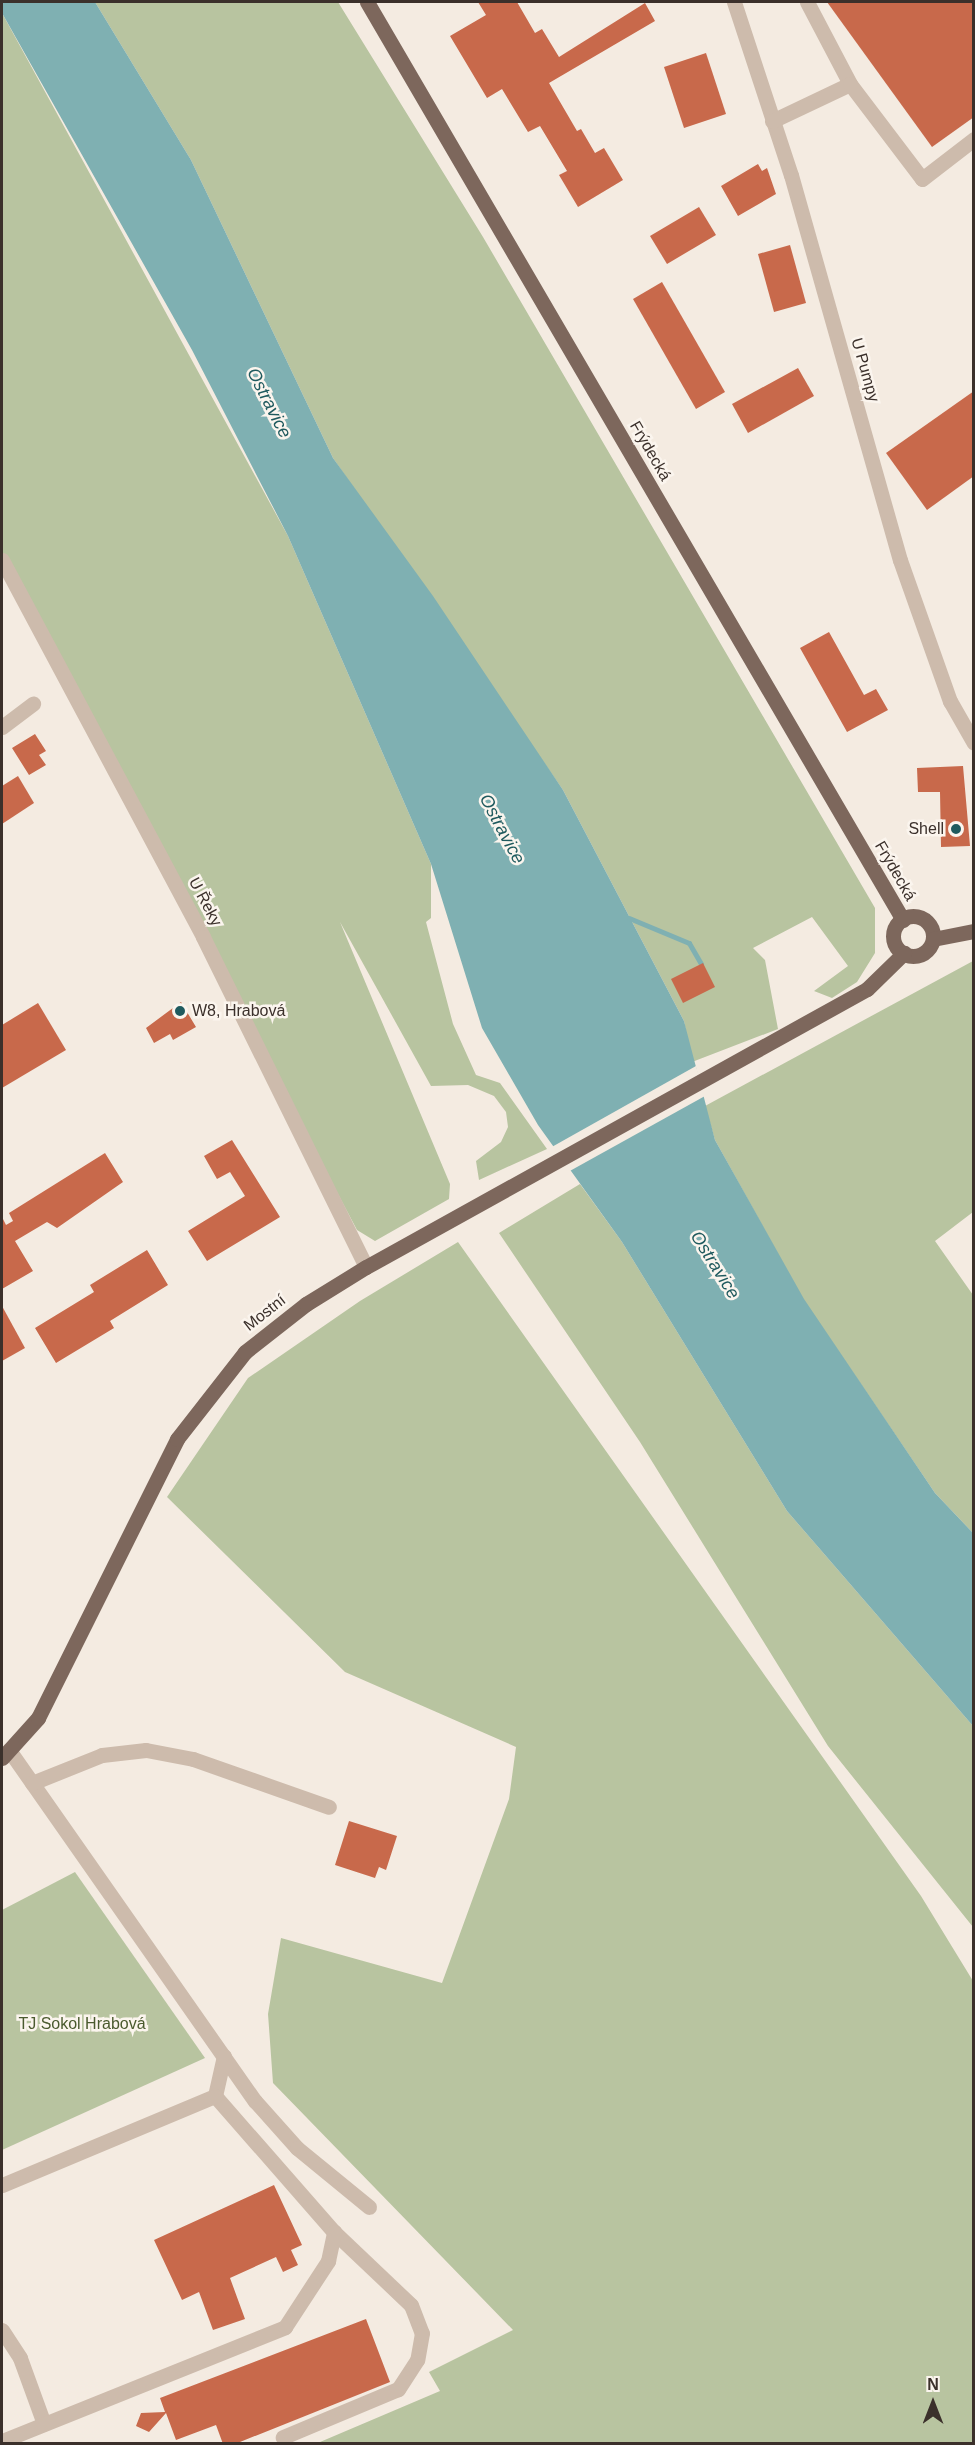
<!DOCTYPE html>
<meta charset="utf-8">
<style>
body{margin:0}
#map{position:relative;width:975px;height:2445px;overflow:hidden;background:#f4ebe1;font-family:Helvetica,sans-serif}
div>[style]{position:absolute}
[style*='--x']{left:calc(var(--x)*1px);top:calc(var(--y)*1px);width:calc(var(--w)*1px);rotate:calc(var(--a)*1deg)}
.green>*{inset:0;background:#b8c4a0}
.water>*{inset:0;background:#7fb0b2}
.pier>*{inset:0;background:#f4ebe1}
.stream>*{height:5px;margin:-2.5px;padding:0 2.5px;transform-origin:2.5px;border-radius:2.5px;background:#7fb0b2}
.building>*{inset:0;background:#c8694b}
.minor>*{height:15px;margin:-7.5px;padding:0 7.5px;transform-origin:7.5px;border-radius:7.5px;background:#cdbbac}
.major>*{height:15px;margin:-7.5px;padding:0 7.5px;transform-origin:7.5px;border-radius:7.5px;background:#7d675c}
.major>.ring{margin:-7.5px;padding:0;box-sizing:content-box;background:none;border:15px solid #7d675c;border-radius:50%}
.dots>*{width:16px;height:16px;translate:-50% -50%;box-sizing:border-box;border:3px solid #fbf5ee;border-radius:50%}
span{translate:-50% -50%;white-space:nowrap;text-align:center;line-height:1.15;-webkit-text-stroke:5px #fbf5ee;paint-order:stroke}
.street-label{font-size:16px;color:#3b302b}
.poi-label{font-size:16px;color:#3b302b}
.right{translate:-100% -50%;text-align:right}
.left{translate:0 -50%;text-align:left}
.park-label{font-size:16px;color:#4a5a2e}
.water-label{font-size:18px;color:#1f5a5e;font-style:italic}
.frame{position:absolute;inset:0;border:3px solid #3b302b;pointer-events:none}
.north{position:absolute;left:903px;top:2373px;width:60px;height:60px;-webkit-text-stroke:4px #fbf5ee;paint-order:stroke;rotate:0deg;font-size:16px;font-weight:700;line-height:24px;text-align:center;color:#3b302b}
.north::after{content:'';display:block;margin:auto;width:21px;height:27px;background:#3b302b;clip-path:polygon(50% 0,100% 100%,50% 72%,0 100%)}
</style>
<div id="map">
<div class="green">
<div style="clip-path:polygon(95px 2px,338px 2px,483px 237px,875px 908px,875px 953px,857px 982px,832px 998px,814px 991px,848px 966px,812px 917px,753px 948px,765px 960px,778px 1029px,692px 1062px,684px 1021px,563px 790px,333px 458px,191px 160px)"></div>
<div style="clip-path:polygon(2px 13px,288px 536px,431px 864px,431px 918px,426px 922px,453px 1024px,476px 1075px,500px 1083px,547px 1149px,479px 1180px,476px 1161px,501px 1142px,508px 1127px,506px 1112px,494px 1096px,468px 1085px,431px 1086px,340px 922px,450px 1184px,449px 1199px,375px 1241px,357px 1230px,2px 559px)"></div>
<div style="clip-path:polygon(973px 961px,973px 1212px,935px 1241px,973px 1295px,973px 1533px,935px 1493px,803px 1299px,715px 1140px,705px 1106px)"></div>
<div style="clip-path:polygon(580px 1184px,622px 1242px,787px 1511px,973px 1726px,973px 1927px,828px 1746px,640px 1442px,499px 1233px)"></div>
<div style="clip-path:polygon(458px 1242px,921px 1896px,973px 1981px,973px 2443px,320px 2442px,440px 2391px,429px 2372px,513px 2330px,273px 2083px,268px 2014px,281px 1938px,442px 1983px,509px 1799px,516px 1747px,345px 1672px,167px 1497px,248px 1378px,360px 1301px)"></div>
<div style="clip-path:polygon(75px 1872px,205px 2058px,2px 2150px,2px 1910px)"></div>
</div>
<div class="water">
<div style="clip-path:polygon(2px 2px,95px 2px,191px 160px,333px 458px,433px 596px,563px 790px,684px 1021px,715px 1140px,804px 1299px,935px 1493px,973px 1533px,973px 1726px,787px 1511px,622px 1242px,538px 1125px,482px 1028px,431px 864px,288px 536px,192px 350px,2px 13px)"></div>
</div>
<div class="pier">
<div style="clip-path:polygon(696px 1066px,705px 1096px,568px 1172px,550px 1148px)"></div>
</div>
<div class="stream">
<div style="--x:629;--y:918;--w:65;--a:22.6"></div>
<div style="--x:689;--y:943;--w:24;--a:60"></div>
</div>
<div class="building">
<div style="clip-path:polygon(478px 2px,517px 2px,535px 33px,542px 29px,559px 57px,645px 3px,655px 21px,549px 83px,577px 131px,581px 129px,595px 153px,604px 148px,623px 180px,578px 207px,559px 175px,567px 171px,540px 126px,528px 132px,502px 89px,487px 98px,450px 36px,486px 15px)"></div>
<div style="clip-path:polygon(827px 2px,974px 2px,974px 117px,932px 147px)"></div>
<div style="clip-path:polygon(706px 53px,726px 114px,684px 128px,664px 67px)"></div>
<div style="clip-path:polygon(758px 164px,762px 171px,767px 168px,776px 194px,738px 216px,721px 186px)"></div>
<div style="clip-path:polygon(699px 207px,716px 235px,667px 264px,650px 236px)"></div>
<div style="clip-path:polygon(790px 245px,806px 303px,774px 312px,758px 254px)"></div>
<div style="clip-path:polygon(662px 282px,725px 392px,696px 409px,633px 299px)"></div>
<div style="clip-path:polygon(798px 368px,814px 396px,748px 433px,732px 404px)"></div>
<div style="clip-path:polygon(974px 391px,974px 476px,927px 510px,886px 453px)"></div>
<div style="clip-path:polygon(829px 632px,864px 695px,876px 689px,888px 710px,847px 732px,800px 648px)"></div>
<div style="clip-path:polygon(35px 734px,46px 751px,39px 755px,46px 765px,29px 775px,12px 748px)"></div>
<div style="clip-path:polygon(963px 766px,970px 846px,941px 847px,940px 792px,918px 792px,917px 768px)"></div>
<div style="clip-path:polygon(18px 776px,34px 803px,2px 824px,2px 786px)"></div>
<div style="clip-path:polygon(703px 963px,715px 987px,683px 1003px,671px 979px)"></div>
<div style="clip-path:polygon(181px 1002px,196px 1027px,173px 1040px,170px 1034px,154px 1043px,146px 1028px)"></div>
<div style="clip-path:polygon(38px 1003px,66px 1050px,2px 1088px,2px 1025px)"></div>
<div style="clip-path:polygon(232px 1140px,280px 1217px,207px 1261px,188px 1231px,245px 1196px,230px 1172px,217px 1179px,204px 1156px)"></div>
<div style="clip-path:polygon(105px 1153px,123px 1182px,57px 1228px,47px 1222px,15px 1241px,33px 1271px,2px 1289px,2px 1217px,6px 1225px,13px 1221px,9px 1213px)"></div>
<div style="clip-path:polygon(147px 1250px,168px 1285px,110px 1321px,114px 1328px,56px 1363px,35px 1328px,94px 1292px,90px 1285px)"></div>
<div style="clip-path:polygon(2px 1306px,25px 1348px,2px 1361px)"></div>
<div style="clip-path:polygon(349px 1821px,397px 1836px,386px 1870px,379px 1867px,375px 1878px,335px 1865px)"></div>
<div style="clip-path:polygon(274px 2185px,302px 2245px,291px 2250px,298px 2265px,283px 2272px,276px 2257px,230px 2278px,245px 2319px,213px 2330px,199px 2292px,182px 2300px,154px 2240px)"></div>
<div style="clip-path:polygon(366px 2319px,390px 2382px,235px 2444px,223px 2444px,216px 2425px,176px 2440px,166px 2413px,149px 2432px,136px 2426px,141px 2413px,165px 2412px,160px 2398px)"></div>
</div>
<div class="minor">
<div style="--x:734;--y:2;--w:182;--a:71.8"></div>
<div style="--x:791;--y:175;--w:400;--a:74.2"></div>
<div style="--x:900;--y:560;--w:150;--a:70.5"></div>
<div style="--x:950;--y:701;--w:48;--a:60.3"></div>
<div style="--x:807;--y:2;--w:93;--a:62.3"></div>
<div style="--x:772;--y:121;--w:86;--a:-25.4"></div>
<div style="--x:850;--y:84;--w:119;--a:52.8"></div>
<div style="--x:922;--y:179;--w:66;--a:-37.6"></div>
<div style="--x:2;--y:560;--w:427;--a:61.9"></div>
<div style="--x:203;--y:937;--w:368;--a:63.7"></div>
<div style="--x:2;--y:727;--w:39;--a:-37"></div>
<div style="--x:9;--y:1750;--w:429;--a:55"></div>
<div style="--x:255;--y:2101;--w:63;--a:48.2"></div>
<div style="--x:297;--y:2148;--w:93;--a:39.3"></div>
<div style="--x:32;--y:1783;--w:75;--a:-21.8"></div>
<div style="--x:102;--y:1755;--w:44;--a:-6.5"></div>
<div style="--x:146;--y:1750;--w:48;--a:10.8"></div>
<div style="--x:193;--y:1759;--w:144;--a:19.4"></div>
<div style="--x:224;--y:2056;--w:41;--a:102.7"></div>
<div style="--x:215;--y:2096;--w:181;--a:48.8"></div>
<div style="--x:334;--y:2232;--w:106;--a:43.5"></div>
<div style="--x:411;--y:2305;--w:30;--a:69"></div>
<div style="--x:422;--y:2333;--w:27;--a:100"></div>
<div style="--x:417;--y:2360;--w:35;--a:123"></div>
<div style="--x:398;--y:2389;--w:125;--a:157.3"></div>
<div style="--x:2;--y:2185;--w:231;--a:-22.7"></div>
<div style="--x:2;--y:2330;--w:33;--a:57"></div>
<div style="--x:20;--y:2358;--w:70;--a:70"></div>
<div style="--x:2;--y:2441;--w:305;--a:-21.9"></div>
<div style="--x:285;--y:2327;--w:79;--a:-56.9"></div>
<div style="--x:328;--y:2261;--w:30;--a:-78"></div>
</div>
<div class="major">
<div style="--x:367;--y:2;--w:1063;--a:59.72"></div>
<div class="ring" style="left:893px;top:916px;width:25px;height:25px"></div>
<div style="--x:933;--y:939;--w:42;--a:-11"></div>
<div style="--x:2;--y:1758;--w:54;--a:-48"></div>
<div style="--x:38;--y:1718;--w:312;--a:-63.5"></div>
<div style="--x:177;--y:1439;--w:110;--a:-52"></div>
<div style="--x:245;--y:1352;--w:78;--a:-38.2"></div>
<div style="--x:306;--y:1304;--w:70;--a:-31.7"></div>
<div style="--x:366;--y:1267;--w:573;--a:-29.03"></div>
<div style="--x:867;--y:989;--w:52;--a:-44.2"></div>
</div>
<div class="dots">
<div style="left:956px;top:829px;background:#1f5a5e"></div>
<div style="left:180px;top:1011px;background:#1f5a5e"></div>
</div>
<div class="street-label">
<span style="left:865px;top:370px;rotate:74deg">U Pumpy</span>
<span style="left:650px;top:451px;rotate:60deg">Frýdecká</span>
<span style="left:895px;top:871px;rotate:60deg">Frýdecká</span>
<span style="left:205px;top:902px;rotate:62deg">U Řeky</span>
<span style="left:265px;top:1313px;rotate:-38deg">Mostní</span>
</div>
<div class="poi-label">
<span class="right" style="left:944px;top:829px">Shell</span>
<span class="left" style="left:192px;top:1011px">W8, Hrabová</span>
</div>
<div class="park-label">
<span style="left:82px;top:2024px">TJ Sokol Hrabová</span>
</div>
<div class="water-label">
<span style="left:269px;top:403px;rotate:63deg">Ostravice</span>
<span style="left:502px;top:829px;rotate:62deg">Ostravice</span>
<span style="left:715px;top:1265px;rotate:58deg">Ostravice</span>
</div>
<div class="frame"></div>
<div class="north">N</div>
</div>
